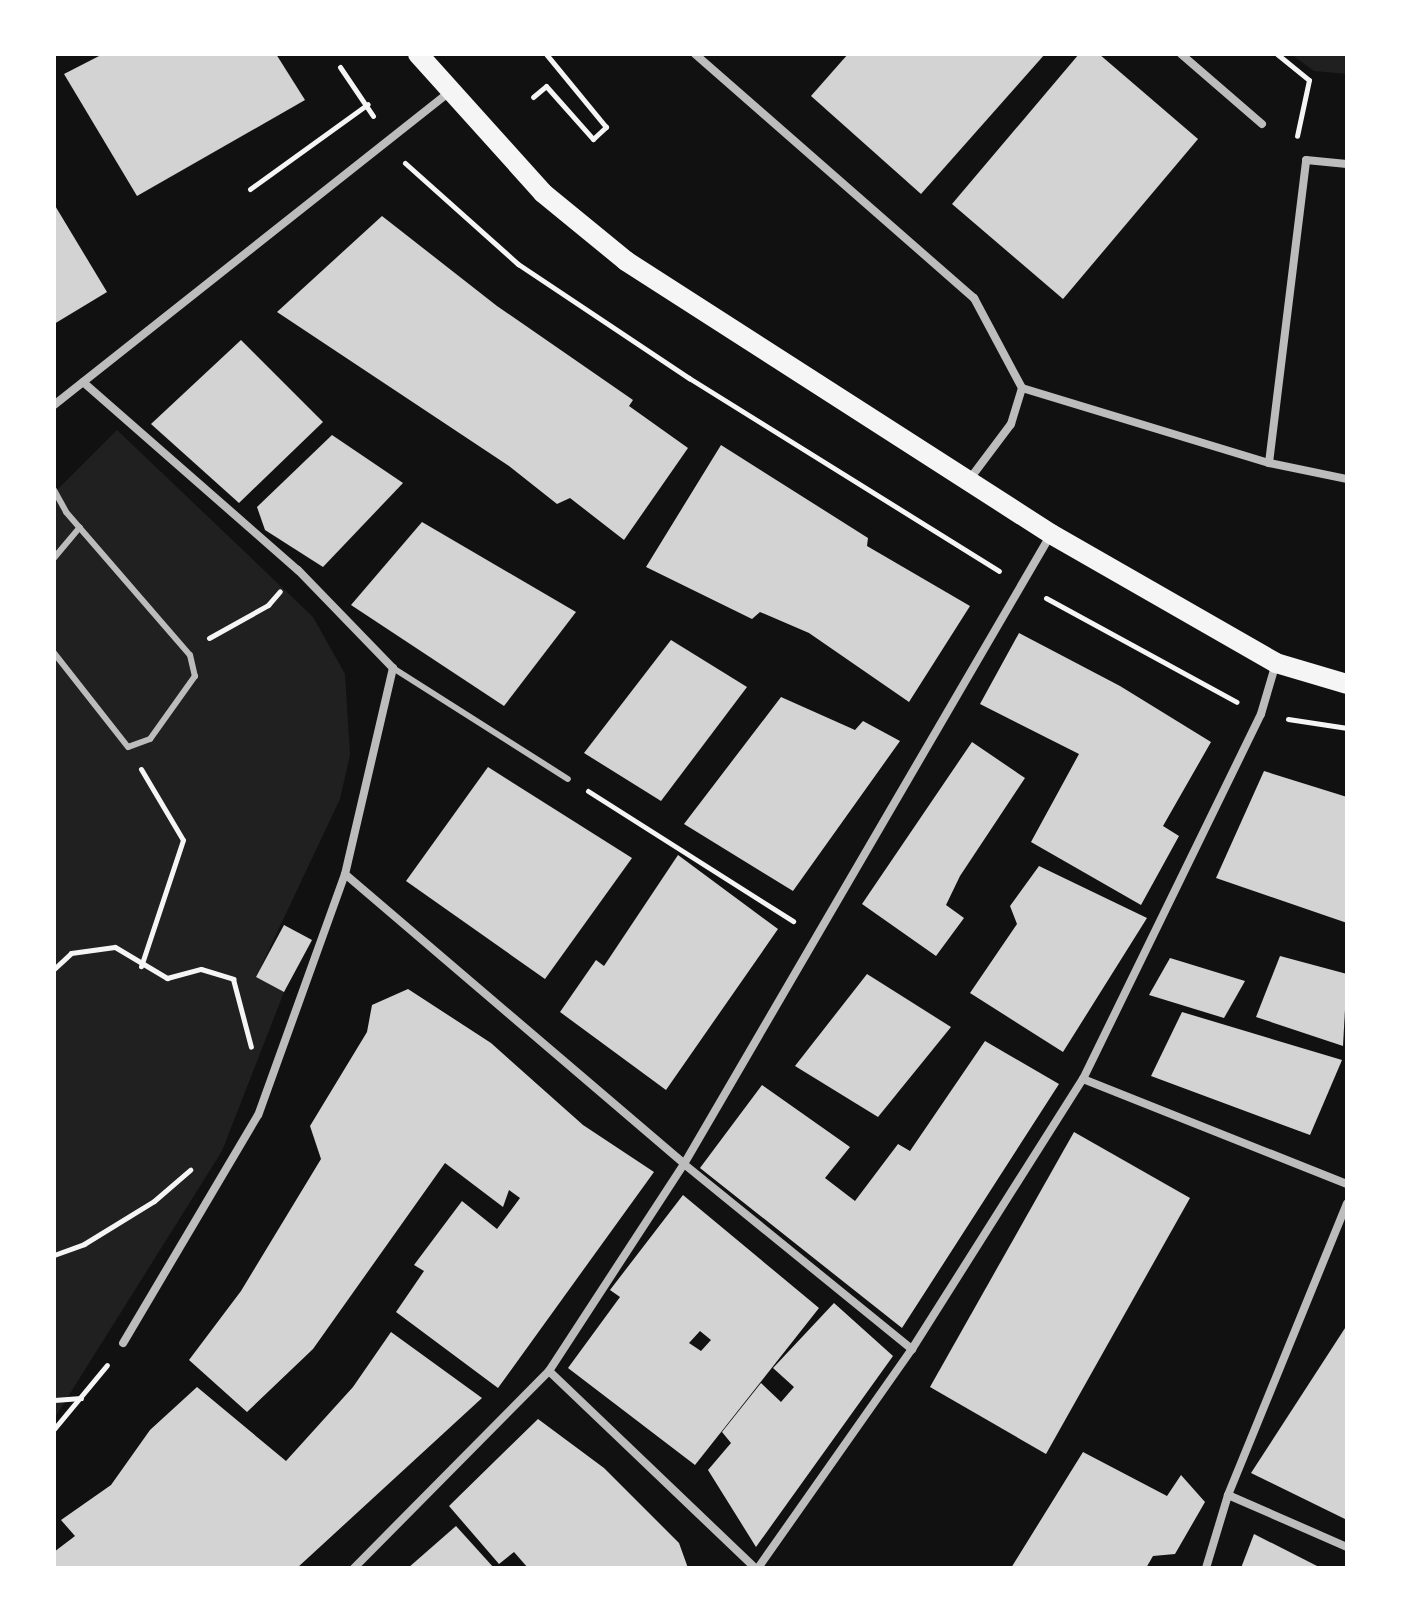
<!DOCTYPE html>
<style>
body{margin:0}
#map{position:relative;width:1401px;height:1622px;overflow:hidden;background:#111;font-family:Helvetica,sans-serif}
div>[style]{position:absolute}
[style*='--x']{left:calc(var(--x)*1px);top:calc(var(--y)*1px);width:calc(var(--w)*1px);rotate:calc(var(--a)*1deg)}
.green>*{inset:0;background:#202020}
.building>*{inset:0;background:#d3d3d3}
.path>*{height:5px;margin:-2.5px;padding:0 2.5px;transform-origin:2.5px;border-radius:2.5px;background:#f5f5f5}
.service>*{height:6px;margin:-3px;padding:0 3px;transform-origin:3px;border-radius:3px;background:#bcbcbc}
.minor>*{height:8px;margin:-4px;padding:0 4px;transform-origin:4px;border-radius:4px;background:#bcbcbc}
.primary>*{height:20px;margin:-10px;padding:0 10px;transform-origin:10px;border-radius:10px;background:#f5f5f5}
span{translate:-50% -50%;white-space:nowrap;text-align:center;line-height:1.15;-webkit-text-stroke:6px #fff;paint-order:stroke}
.frame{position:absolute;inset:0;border:56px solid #fff;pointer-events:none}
</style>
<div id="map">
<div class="green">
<div style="clip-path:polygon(1291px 54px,1347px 54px,1347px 74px,1314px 71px)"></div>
<div style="clip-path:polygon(117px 430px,313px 617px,345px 674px,350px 755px,340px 799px,256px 977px,284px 992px,222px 1151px,54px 1419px,54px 493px)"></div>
</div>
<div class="building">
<div style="clip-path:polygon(103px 54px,276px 54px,305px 100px,137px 196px,64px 74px)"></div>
<div style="clip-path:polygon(848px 54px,1045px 54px,921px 194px,811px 96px)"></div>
<div style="clip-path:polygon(1079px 54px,1099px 54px,1198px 139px,1063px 299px,952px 204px)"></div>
<div style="clip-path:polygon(54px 204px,107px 292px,54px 324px)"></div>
<div style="clip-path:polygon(382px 216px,497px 306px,633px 400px,629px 406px,688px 448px,624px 540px,570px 498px,557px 504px,509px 466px,277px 312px)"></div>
<div style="clip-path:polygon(241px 340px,323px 422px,239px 503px,151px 424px)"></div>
<div style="clip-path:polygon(332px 435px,403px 483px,323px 567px,265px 530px,257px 507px)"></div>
<div style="clip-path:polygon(721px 445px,868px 538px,867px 546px,970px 606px,909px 702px,809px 633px,760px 612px,752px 619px,646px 567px)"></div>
<div style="clip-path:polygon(422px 522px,576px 612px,504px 706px,351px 605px)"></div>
<div style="clip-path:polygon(1019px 633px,1120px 686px,1211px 742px,1163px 826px,1179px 836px,1141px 905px,1031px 842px,1079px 754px,980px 704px)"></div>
<div style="clip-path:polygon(671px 640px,747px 687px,661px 801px,584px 753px)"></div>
<div style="clip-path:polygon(781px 697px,855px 730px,863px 721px,900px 741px,793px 891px,684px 824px)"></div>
<div style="clip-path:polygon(972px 742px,1025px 778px,960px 876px,946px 905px,964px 918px,936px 956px,862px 904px)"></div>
<div style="clip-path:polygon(488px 767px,632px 858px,545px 979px,406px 881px)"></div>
<div style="clip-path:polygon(1264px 771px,1347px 797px,1347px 923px,1216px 878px)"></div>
<div style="clip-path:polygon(678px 855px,778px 929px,666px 1090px,560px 1012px,596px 960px,604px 966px)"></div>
<div style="clip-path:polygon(1039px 866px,1147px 918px,1063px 1052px,970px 993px,1017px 924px,1010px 906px)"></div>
<div style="clip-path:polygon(284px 925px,312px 940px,284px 992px,256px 977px)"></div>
<div style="clip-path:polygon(1280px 956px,1347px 974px,1343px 1046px,1256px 1017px)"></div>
<div style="clip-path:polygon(1170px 958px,1245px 981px,1224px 1018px,1149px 995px)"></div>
<div style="clip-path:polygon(867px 974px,951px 1027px,878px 1117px,795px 1066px)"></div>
<div style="clip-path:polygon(408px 989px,491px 1043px,583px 1125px,654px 1172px,498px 1388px,396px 1312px,424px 1271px,414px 1265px,462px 1201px,497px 1229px,520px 1198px,509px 1190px,503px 1207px,445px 1163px,313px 1349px,247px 1412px,189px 1360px,241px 1291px,321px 1159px,310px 1126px,367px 1032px,372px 1005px)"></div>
<div style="clip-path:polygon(1182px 1012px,1342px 1060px,1310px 1135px,1151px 1076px)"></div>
<div style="clip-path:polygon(985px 1041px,1059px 1084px,902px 1328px,700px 1168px,762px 1085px,850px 1147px,825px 1178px,855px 1201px,898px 1144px,910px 1151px)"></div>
<div style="clip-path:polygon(1074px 1132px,1190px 1198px,1046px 1454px,930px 1387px)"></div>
<div style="clip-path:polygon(evenodd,683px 1195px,819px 1308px,695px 1465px,568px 1368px,620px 1297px,610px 1290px,683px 1195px,700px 1331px,711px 1340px,701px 1351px,689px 1343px,700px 1331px)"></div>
<div style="clip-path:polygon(834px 1303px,893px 1356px,756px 1547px,708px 1470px,731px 1443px,722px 1432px,761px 1383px,781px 1402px,794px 1387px,773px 1368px)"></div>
<div style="clip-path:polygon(1347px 1325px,1347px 1520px,1251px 1473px)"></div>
<div style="clip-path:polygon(391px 1332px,482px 1398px,297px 1568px,54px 1568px,54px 1552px,75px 1536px,61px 1520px,111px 1485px,150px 1430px,197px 1387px,286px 1461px,353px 1387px)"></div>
<div style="clip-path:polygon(538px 1419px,604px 1468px,679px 1543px,688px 1568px,528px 1568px,514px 1552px,499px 1564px,449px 1506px)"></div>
<div style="clip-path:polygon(1083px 1452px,1167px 1496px,1181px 1475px,1205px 1502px,1175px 1554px,1153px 1556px,1146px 1568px,1011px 1568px)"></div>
<div style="clip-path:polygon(456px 1526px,494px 1568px,408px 1568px)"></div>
<div style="clip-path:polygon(1254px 1534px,1321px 1568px,1241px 1568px)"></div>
</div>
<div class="path">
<div style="--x:1277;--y:54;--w:41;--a:39.1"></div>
<div style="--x:1309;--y:80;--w:57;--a:102.1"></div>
<div style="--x:340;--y:67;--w:59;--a:56"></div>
<div style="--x:533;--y:97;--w:17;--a:-40"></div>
<div style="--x:546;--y:86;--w:71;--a:48.4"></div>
<div style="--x:593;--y:139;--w:18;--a:-43"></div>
<div style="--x:606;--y:127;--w:94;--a:-129.4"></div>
<div style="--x:405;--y:163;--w:152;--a:41.8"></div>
<div style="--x:518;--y:264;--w:206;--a:33.7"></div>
<div style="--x:689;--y:378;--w:365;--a:31.9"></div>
<div style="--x:250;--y:189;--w:145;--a:-35.8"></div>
<div style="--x:1046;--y:598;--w:217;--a:28.6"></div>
<div style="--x:209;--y:638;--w:68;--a:-29.2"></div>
<div style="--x:268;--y:605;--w:18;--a:-49"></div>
<div style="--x:1288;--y:719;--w:60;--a:8.7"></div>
<div style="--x:141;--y:769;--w:82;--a:59.4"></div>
<div style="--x:183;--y:840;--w:133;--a:108.4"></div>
<div style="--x:588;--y:791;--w:243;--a:32.4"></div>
<div style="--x:54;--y:969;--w:23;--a:-43"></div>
<div style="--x:71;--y:953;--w:44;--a:-7.8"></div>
<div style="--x:115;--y:947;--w:61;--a:30.8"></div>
<div style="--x:167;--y:978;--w:35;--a:-15"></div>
<div style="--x:201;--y:969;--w:34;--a:17"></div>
<div style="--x:233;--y:979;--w:70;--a:75.2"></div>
<div style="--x:54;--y:1255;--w:32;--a:-20"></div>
<div style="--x:84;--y:1244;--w:82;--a:-31.6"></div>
<div style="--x:154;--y:1201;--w:48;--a:-40.7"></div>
<div style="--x:54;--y:1400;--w:27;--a:-4"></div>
<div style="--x:54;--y:1429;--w:83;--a:-50.4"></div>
</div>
<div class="service">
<div style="--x:54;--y:490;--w:25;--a:61"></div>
<div style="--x:66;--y:512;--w:189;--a:49.1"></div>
<div style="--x:190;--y:655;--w:22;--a:77"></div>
<div style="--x:195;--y:676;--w:77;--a:125.5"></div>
<div style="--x:150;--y:739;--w:23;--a:160"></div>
<div style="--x:128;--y:747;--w:120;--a:-128.2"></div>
<div style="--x:54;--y:558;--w:40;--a:-50"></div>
<div style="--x:393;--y:668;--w:207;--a:32.4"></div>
</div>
<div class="minor">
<div style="--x:695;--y:54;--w:371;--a:41.2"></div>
<div style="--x:974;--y:298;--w:102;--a:61.9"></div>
<div style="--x:1022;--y:388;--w:38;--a:107"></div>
<div style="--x:1011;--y:424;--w:70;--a:126.9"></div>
<div style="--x:1181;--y:54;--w:107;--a:40.8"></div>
<div style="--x:83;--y:382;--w:286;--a:41.2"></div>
<div style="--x:298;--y:570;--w:136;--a:45.9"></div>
<div style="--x:393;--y:668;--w:212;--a:103.1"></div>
<div style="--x:345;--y:874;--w:256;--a:109.8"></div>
<div style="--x:258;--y:1115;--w:265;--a:120.6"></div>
<div style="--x:1022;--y:388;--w:258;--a:16.9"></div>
<div style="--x:1269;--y:463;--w:80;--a:11.6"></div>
<div style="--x:54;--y:405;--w:503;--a:-38.37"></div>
<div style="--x:1269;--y:463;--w:305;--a:-83"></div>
<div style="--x:1306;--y:160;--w:41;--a:5.6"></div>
<div style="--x:345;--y:874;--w:446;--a:40.5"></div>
<div style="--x:684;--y:1164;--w:294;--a:39.1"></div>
<div style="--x:1083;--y:1079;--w:284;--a:21.7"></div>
<div style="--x:549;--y:1371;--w:285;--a:43.7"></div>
<div style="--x:1228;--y:1495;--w:130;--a:23.6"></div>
<div style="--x:354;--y:1568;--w:277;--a:-45.3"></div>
<div style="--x:549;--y:1371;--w:247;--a:-56.9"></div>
<div style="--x:684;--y:1164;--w:727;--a:-59.77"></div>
<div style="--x:758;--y:1568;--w:268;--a:-54.9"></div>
<div style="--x:912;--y:1349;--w:320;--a:-57.7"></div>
<div style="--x:1083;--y:1079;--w:406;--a:-64"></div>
<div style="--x:1261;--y:714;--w:53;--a:-73.6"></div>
<div style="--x:1206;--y:1568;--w:76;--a:-73.2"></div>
<div style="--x:1228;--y:1495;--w:315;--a:-67.8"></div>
</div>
<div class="primary">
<div style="--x:418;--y:54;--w:187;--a:48"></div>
<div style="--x:543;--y:193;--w:107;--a:39.3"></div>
<div style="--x:626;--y:261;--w:505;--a:32.71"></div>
<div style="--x:1051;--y:534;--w:259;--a:29.8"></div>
<div style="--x:1276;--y:663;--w:74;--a:16.5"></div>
</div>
<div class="frame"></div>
</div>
